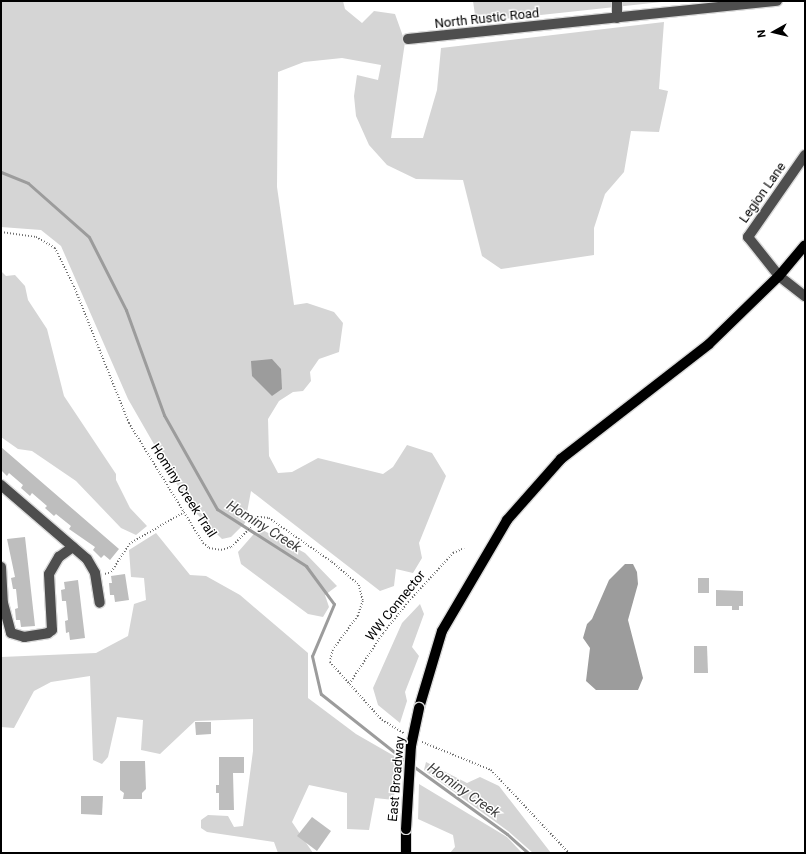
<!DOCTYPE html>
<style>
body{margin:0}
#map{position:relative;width:806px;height:854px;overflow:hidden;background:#fff;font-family:Roboto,sans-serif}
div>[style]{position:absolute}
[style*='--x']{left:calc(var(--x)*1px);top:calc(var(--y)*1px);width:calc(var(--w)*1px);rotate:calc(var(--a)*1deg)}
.green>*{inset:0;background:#d5d5d5}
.water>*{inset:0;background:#9c9c9c}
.stream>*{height:3px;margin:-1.5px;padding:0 1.5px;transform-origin:1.5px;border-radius:1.5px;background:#9c9c9c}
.building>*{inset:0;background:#bebebe}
.path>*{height:1.5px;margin-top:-0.75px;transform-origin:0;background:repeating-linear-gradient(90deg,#707070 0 1px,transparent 0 3px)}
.roads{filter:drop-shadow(1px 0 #dbdbdb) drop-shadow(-1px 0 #dbdbdb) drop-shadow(0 1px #dbdbdb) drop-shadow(0 -1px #dbdbdb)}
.minor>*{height:10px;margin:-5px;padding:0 5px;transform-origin:5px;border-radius:5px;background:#4e4e4e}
.major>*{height:10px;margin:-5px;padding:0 5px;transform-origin:5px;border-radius:5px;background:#000}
.bridges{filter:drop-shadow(1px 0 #dbdbdb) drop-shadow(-1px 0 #dbdbdb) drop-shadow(0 1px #dbdbdb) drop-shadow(0 -1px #dbdbdb)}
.major-bridge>*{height:10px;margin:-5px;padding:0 5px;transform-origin:5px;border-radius:5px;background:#000}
span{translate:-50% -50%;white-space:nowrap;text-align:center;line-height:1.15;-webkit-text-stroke:3px #fff;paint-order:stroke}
.street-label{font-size:13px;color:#000}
.water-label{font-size:14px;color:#3d3d3d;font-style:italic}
.frame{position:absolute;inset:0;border:2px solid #000;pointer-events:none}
.north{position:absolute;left:754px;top:12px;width:40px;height:40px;-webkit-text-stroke:3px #fff;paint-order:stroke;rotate:262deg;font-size:11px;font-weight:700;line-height:16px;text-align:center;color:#000}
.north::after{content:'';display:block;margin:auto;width:14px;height:18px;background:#000;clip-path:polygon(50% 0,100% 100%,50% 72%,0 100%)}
</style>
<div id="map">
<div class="green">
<div style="clip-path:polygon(1px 1px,343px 1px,345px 9px,362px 23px,374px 11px,395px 14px,405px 42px,391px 138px,423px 138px,437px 90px,441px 48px,664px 22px,659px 89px,668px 91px,659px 132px,631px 131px,624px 172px,605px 194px,594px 228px,594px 255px,501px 269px,482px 256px,463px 180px,416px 179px,387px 165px,369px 145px,356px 116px,354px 96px,357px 75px,378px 80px,381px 65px,342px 58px,304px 62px,278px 72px,277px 187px,294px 305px,307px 303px,334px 312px,343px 323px,339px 352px,319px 359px,310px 372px,311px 381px,303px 391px,293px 392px,279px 401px,268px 419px,269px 456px,278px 473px,292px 472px,318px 458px,383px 474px,393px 467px,407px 445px,432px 453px,446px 476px,419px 543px,422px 558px,413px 573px,396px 569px,394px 586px,380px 591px,251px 491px,245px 523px,231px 537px,222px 539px,190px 507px,128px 399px,61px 246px,41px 230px,1px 227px)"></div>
<div style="clip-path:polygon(473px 1px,671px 1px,476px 22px)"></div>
<div style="clip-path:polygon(1px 271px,6px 276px,15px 275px,25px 286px,28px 300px,47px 329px,64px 396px,116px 474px,116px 480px,130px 508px,147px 526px,136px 535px,121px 528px,76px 481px,32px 451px,18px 449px,1px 437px)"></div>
<div style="clip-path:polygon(259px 528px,305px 553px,337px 586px,325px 595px,329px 607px,323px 617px,308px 614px,241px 564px,238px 552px)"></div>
<div style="clip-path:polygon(156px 533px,190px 575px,206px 576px,240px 595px,308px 653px,308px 698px,356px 734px,396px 757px,394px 800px,375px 798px,369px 830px,347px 829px,347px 793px,309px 785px,292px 822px,313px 853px,278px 853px,274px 842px,207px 832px,201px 828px,201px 820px,208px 815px,228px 816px,234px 827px,243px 826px,253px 751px,253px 719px,195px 721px,160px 754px,141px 750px,143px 720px,117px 717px,108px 757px,102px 764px,93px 760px,90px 676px,51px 682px,34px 691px,14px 728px,1px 727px,1px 657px,96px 653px,128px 636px,134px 604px,146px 600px,144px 578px,131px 577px,129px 550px)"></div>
<div style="clip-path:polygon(420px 604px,424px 614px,412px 647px,419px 656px,405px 692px,407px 701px,400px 723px,378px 705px,373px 688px,402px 623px)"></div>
<div style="clip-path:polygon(426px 762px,467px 783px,480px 777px,499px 786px,551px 853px,533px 853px,508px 831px,424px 770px)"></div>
<div style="clip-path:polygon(419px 784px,507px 837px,522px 853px,450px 853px,455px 847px,453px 835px,418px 819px)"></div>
</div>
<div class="water">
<div style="clip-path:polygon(272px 359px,281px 369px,282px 389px,272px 396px,252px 376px,251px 361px)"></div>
<div style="clip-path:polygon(625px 564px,633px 564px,637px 572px,638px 584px,628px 620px,643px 678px,638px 690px,596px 690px,586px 681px,590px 648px,583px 638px,587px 624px,592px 619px,609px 580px)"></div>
</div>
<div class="stream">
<div style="--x:1;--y:172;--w:29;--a:22"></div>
<div style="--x:28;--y:183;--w:81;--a:41.5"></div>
<div style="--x:89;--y:237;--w:82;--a:63.1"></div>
<div style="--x:126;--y:310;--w:112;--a:70.1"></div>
<div style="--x:164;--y:415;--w:108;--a:60.6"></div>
<div style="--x:217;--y:509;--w:106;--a:32.6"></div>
<div style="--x:306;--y:566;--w:47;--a:53.6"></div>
<div style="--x:334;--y:604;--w:56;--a:112.9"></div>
<div style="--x:312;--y:656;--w:39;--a:77"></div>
<div style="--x:321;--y:694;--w:111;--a:38.4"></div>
<div style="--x:413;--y:766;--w:116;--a:35.9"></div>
<div style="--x:507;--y:834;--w:28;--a:42"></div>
</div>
<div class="building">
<div style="clip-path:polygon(1px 447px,119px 549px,110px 560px,104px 555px,101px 558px,93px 550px,95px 547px,69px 529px,71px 526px,56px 514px,54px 516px,45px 508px,47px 506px,32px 493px,30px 496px,21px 488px,23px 485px,9px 473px,7px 476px,1px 470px)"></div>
<div style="clip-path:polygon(25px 537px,35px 626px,21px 627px,20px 620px,16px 620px,15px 609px,18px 608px,16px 589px,13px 589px,11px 578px,15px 577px,7px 539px)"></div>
<div style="clip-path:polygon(125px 574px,129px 600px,115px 602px,114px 595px,110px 595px,109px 583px,112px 583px,111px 576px)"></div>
<div style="clip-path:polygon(698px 578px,709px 578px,709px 593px,698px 593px)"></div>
<div style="clip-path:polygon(78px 580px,85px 638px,70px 640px,69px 632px,66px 633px,65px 621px,68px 620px,66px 601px,62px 601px,61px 590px,65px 589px,64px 582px)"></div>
<div style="clip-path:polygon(716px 590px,743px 591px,743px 606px,739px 606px,739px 610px,732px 610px,732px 606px,716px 606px)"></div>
<div style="clip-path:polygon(694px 646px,707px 646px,708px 673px,694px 673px)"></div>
<div style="clip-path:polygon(195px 722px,211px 722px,211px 734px,196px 735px)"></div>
<div style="clip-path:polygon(219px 757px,244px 757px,244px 773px,233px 773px,234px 810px,219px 810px,219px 793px,216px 793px,216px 785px,219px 785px)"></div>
<div style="clip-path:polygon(120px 761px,145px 761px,146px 789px,142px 793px,142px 799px,123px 799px,124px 793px,120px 790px)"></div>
<div style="clip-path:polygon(81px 796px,103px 796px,102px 815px,81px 814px)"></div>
<div style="clip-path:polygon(312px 817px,331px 831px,317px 851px,297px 836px)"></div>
</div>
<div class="path">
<div style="--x:1;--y:232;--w:35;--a:8"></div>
<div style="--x:36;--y:237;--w:22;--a:30"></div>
<div style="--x:55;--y:248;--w:42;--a:63.4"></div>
<div style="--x:74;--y:286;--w:148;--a:68.1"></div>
<div style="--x:129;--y:423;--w:141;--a:58.3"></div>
<div style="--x:203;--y:543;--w:8;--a:40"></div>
<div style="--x:209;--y:548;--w:12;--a:9"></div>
<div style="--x:221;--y:550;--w:10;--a:-17"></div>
<div style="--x:231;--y:547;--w:42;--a:-45"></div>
<div style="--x:261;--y:517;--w:8;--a:7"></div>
<div style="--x:269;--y:518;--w:77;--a:34.9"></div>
<div style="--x:332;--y:562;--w:35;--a:40"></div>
<div style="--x:359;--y:585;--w:16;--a:76"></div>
<div style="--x:363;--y:601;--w:16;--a:108"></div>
<div style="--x:358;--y:616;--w:42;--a:126.3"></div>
<div style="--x:333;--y:650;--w:12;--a:104"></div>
<div style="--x:330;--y:662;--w:78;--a:48.1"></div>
<div style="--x:382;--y:720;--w:26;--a:31"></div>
<div style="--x:105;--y:574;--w:6;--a:-18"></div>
<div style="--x:111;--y:572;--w:33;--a:-57"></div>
<div style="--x:129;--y:544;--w:64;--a:-30.2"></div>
<div style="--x:349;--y:684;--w:61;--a:-56.3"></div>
<div style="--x:383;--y:633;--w:40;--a:-51"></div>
<div style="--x:408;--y:602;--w:67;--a:-47.4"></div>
<div style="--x:453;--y:553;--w:12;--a:-24"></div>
<div style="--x:422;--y:742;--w:74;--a:22.1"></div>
<div style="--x:491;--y:770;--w:114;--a:46.8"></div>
</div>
<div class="roads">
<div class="minor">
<div style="--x:617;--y:1;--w:17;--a:90"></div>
<div style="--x:408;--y:39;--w:371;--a:-5.9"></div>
<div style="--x:805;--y:155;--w:100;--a:124.8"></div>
<div style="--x:748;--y:237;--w:50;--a:51.5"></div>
<div style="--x:779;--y:276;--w:33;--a:38"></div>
<div style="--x:1;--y:485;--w:113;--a:40.7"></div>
<div style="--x:87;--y:559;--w:16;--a:60"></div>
<div style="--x:95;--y:573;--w:30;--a:81"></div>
<div style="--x:1;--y:567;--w:36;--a:87"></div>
<div style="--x:3;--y:603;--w:31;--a:75"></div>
<div style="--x:11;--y:633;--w:14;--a:17"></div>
<div style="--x:24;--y:637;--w:24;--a:-9"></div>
<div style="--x:48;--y:633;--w:5;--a:-37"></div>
<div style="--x:52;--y:630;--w:56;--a:-93.1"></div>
<div style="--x:49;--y:574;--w:20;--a:-60"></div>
<div style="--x:59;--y:557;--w:17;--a:-36"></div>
</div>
<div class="major">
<div style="--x:419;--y:708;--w:80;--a:-73.4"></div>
<div style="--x:442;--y:631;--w:129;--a:-59.6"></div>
<div style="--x:507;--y:520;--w:81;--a:-48.5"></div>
<div style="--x:561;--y:459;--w:187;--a:-37.8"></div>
<div style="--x:709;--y:344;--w:98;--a:-44.2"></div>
<div style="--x:779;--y:276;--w:40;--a:-50"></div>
<div style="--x:406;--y:829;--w:24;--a:90"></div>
</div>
</div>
<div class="bridges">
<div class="major-bridge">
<div style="--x:406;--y:829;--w:83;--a:-86.6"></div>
<div style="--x:411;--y:746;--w:39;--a:-78"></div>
</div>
</div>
<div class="street-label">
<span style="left:487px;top:19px;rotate:-6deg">North Rustic Road</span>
<span style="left:763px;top:193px;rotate:-55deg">Legion Lane</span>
<span style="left:183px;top:491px;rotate:57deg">Hominy Creek Trail</span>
<span style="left:396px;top:606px;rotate:-51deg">WW Connector</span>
<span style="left:397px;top:779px;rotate:-85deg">East Broadway</span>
</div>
<div class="water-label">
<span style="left:264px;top:526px;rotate:32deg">Hominy Creek</span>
<span style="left:464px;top:790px;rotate:35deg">Hominy Creek</span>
</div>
<div class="frame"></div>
<div class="north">N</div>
</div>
